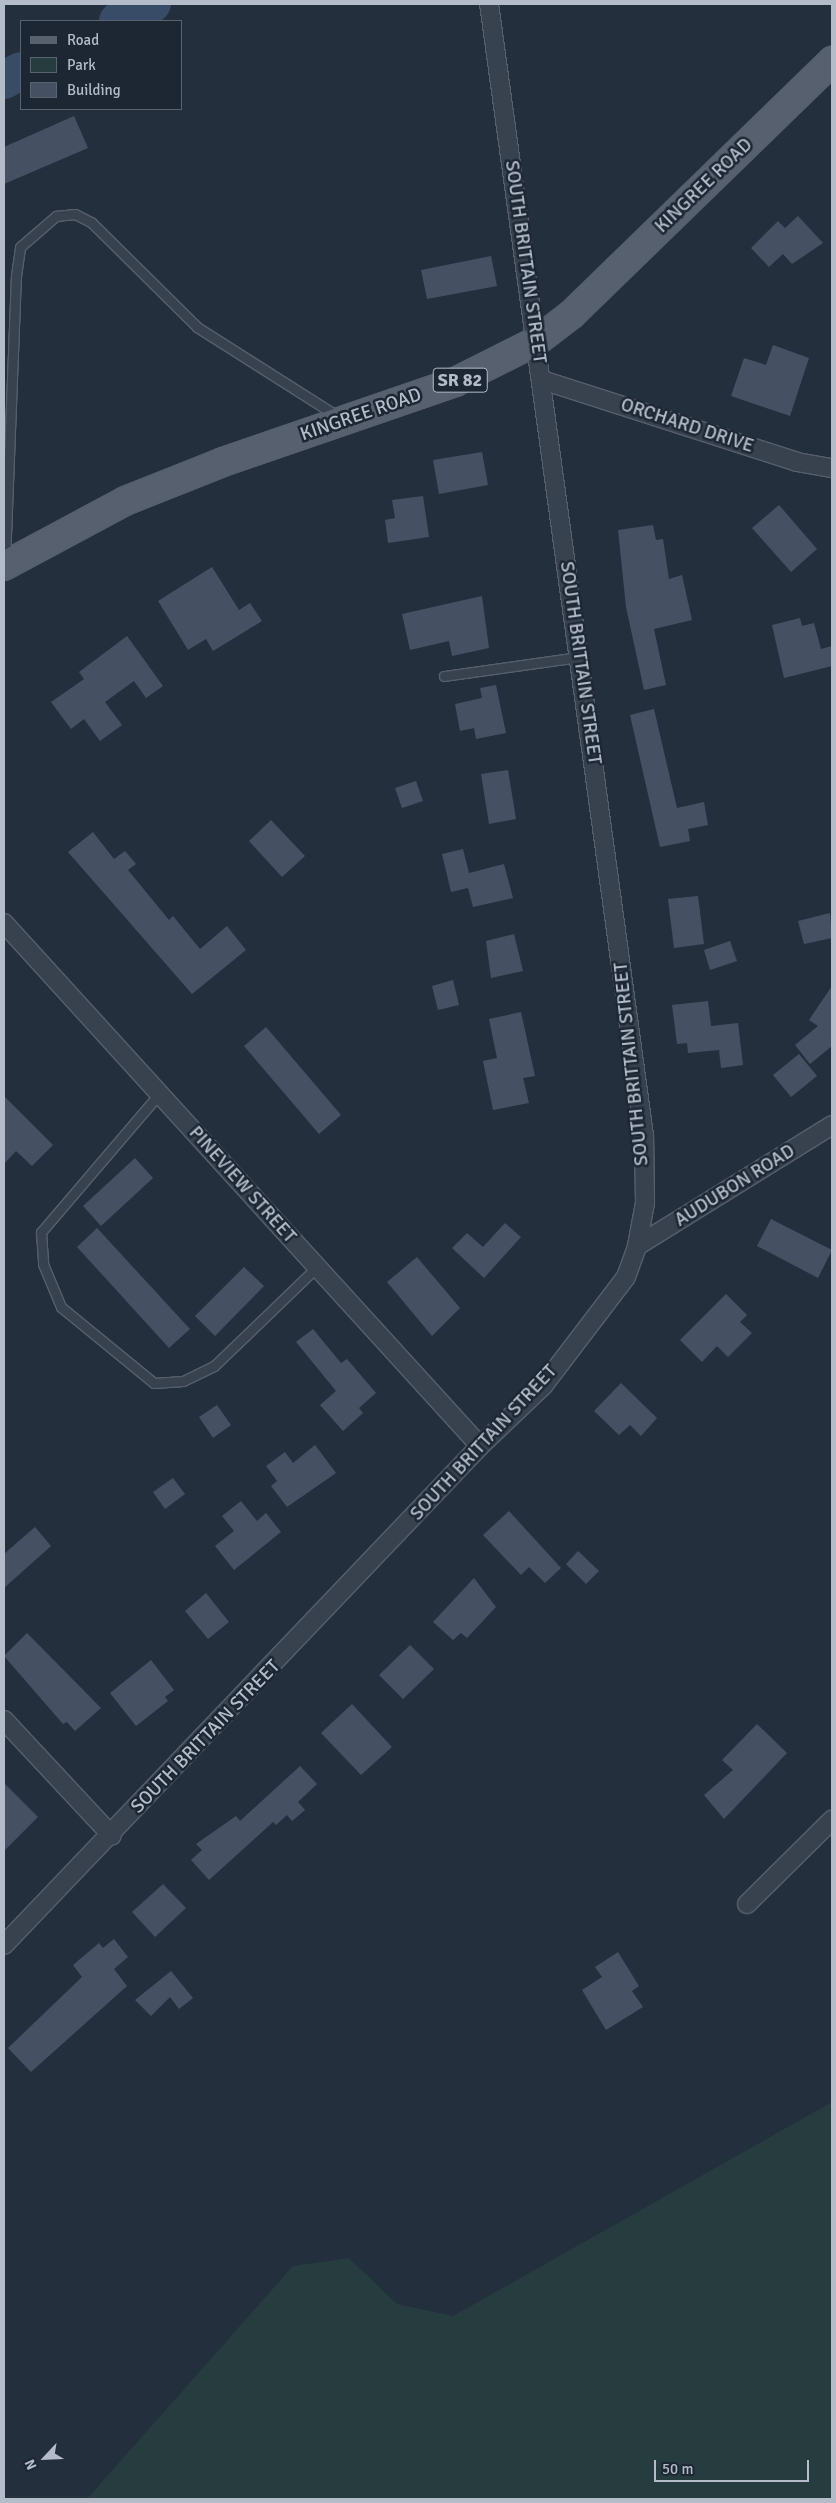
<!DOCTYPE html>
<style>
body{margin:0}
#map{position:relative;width:836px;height:2503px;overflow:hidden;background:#242f3e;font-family:Signika,sans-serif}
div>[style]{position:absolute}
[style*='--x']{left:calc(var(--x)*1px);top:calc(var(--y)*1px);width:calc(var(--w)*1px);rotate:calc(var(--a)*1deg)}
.green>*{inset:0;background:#263c3f}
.river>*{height:38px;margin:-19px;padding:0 19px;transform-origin:19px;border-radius:19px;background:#394c67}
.building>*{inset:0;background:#455162}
.roads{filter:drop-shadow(1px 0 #565f6c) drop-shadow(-1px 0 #565f6c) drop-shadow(0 1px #565f6c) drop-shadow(0 -1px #565f6c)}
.service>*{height:9px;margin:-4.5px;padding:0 4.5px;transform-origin:4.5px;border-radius:4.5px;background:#38414e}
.minor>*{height:18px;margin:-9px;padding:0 9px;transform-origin:9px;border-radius:9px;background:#38414e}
.primary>*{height:28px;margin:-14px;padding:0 14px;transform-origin:14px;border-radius:14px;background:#56606e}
span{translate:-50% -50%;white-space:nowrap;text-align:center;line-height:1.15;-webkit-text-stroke:5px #1d2633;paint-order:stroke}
.shield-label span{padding:1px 4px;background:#1d2633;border:1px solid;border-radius:4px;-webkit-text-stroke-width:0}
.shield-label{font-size:18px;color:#b4bcc9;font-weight:700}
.street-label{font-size:19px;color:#b4bcc9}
.frame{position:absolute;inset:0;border:5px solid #b4bcc9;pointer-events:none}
.legend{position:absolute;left:20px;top:20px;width:162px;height:90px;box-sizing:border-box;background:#1d2633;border:1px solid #59626f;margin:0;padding:6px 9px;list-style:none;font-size:15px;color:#b4bcc9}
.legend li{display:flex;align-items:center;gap:10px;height:25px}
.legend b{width:25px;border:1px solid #59626f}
.north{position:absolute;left:20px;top:2433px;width:50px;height:50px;-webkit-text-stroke:4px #1d2633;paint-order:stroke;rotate:245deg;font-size:14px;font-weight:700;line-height:20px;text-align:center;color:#b4bcc9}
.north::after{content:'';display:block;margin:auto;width:18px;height:22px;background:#b4bcc9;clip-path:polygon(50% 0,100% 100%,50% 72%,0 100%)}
.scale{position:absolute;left:654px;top:2460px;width:155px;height:22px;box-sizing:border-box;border:2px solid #b4bcc9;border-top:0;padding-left:6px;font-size:15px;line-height:18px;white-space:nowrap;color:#b4bcc9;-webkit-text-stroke:4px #1d2633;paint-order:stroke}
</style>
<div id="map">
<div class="green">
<div style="clip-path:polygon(832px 2102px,832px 2499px,87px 2499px,293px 2266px,349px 2258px,397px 2304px,453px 2316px)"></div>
</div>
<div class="river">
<div style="--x:118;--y:21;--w:38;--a:-27"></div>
<div style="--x:4;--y:80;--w:19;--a:-28"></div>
</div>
<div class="building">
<div style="clip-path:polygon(74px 116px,88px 148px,4px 184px,4px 147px)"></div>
<div style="clip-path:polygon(798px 216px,823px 243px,792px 264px,783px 254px,769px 267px,751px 248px,778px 221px,785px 228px)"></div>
<div style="clip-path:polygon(491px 256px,497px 286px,427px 299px,421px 270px)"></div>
<div style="clip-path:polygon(773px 345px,809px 358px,790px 416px,731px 396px,744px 358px,766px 365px)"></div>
<div style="clip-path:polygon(482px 452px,488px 485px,439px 494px,433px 460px)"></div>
<div style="clip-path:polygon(423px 496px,429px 537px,388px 543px,385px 520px,395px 518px,392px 500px)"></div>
<div style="clip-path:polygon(779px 505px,817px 549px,791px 572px,752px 528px)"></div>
<div style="clip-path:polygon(653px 525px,656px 540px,663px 539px,669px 579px,682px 575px,692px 620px,654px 629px,666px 685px,644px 690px,626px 607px,618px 530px)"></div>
<div style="clip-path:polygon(212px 567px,239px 610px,250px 603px,262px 621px,213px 651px,206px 639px,188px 650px,158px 601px)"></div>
<div style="clip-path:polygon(482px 596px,489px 648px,452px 656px,449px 641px,410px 650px,402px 614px)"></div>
<div style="clip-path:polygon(800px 618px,802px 626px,814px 623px,821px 649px,832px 646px,832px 666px,784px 678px,772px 625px)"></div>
<div style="clip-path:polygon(127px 636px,163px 686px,146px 698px,134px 681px,105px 702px,122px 725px,100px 741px,84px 719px,71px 729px,51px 702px,84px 679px,79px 672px)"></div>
<div style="clip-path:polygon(496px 685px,506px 733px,476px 739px,474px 728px,460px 731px,455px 704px,482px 698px,480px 688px)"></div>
<div style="clip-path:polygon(654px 709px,677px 808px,704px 802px,708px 825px,688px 829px,690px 841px,660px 847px,630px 715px)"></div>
<div style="clip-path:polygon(508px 770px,516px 819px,489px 824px,481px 774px)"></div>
<div style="clip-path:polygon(416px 781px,423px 801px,402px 808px,395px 788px)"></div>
<div style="clip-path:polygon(271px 820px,305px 856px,282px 877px,249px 841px)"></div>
<div style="clip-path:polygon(93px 832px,114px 859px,125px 851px,136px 864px,128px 870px,169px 920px,173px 916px,200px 949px,227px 926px,246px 950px,192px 994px,68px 852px)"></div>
<div style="clip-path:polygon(463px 849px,469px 873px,504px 864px,513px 898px,473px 907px,468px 888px,451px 892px,442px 854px)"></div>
<div style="clip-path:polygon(698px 896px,704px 944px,674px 948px,668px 899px)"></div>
<div style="clip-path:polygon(830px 913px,832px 938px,804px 944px,798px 921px)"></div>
<div style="clip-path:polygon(514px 934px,523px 971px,491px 978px,486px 941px)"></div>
<div style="clip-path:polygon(730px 941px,737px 961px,710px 970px,704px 950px)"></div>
<div style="clip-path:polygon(453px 980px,459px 1005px,438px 1010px,432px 986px)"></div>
<div style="clip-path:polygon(832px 986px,832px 1046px,810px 1064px,795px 1045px,818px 1026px,809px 1020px)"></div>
<div style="clip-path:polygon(708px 1001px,711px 1026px,738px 1023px,743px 1065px,721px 1068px,719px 1050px,688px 1053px,687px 1043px,677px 1044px,672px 1005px)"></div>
<div style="clip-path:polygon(521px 1012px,535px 1076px,523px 1078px,529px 1103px,493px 1110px,483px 1061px,497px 1058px,489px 1019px)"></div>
<div style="clip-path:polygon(266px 1027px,341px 1115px,319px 1134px,244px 1046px)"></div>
<div style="clip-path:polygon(799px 1054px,817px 1076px,791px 1097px,773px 1075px)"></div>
<div style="clip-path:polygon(4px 1096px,53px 1145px,32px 1166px,16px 1151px,4px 1164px)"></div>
<div style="clip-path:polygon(135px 1158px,153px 1178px,101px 1226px,83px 1206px)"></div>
<div style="clip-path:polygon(771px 1219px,832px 1250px,818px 1278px,757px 1246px)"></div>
<div style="clip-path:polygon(505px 1223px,521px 1237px,484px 1278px,452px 1248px,467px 1233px,483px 1247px)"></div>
<div style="clip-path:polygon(97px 1228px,190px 1329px,169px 1348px,77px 1247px)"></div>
<div style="clip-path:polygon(417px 1257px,460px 1308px,432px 1336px,387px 1282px)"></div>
<div style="clip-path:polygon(244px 1267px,264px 1286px,215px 1336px,195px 1316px)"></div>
<div style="clip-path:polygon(726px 1294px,747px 1315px,740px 1322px,752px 1333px,728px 1357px,717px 1346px,702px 1362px,680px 1340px)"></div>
<div style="clip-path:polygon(313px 1329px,341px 1363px,347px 1359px,376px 1393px,359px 1408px,363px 1413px,343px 1431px,320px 1405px,336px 1391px,296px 1342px)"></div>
<div style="clip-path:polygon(621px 1383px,657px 1418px,641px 1436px,630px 1425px,619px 1435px,594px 1411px)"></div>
<div style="clip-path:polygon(217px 1405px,231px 1425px,213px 1438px,199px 1417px)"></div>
<div style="clip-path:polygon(315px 1445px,336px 1473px,287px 1507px,271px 1486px,277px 1481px,266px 1466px,285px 1452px,293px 1463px)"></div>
<div style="clip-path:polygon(173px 1478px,185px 1494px,165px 1509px,153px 1492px)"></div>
<div style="clip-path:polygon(241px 1501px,257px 1521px,266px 1513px,281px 1532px,234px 1570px,215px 1546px,234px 1531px,222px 1516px)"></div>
<div style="clip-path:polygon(509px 1511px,561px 1568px,545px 1583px,529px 1567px,521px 1575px,483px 1535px)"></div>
<div style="clip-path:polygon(35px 1527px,51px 1546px,4px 1588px,4px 1554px)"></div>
<div style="clip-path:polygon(578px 1551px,599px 1571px,586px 1584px,566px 1564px)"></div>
<div style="clip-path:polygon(474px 1578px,496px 1607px,467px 1638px,461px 1633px,453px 1640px,433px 1622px)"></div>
<div style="clip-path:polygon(206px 1593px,229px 1622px,208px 1639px,185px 1611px)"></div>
<div style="clip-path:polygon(27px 1633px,101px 1708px,75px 1731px,67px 1722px,63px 1724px,4px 1656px)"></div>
<div style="clip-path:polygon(410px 1645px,434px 1669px,403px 1699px,379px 1675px)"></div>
<div style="clip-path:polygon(151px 1660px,174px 1690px,165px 1697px,168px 1701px,136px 1726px,110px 1693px)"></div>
<div style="clip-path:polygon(352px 1704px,392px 1747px,361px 1775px,321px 1733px)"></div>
<div style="clip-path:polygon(757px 1724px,787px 1753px,724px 1819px,704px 1795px,733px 1770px,722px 1760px)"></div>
<div style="clip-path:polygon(300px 1766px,317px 1784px,298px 1802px,305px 1810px,292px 1821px,287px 1815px,276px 1825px,273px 1822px,209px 1880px,191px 1860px,202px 1850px,196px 1844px,236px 1816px,240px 1821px)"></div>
<div style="clip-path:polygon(4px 1783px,38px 1817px,4px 1851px)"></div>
<div style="clip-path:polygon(163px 1884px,186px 1908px,155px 1937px,132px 1912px)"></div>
<div style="clip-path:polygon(114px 1939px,128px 1957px,114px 1969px,127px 1986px,31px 2072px,8px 2048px,82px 1977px,73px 1965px,99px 1943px,103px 1948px)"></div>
<div style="clip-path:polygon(618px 1952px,639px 1986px,632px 1991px,643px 2007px,606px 2030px,582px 1990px,602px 1977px,595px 1967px)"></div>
<div style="clip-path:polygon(171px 1971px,193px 1998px,179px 2009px,170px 1997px,151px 2016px,135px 2000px)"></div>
</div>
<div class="roads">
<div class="service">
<div style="--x:5;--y:561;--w:285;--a:-87.8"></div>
<div style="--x:16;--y:276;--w:29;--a:-82"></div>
<div style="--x:20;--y:247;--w:48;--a:-40.7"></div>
<div style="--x:56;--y:216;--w:19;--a:-6"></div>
<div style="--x:75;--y:214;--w:18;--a:27"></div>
<div style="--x:91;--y:222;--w:149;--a:44.7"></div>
<div style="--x:197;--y:327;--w:166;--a:32.4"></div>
<div style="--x:444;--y:676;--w:137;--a:-8"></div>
<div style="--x:159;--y:1094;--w:182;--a:130.5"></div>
<div style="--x:41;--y:1232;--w:32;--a:86"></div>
<div style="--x:43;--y:1264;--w:47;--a:67.3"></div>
<div style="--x:61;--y:1307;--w:120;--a:39.3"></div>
<div style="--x:154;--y:1383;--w:29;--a:-4"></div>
<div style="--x:183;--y:1381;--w:34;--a:-26"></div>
<div style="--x:214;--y:1366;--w:143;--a:-43.9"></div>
</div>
<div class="minor">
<div style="--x:542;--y:380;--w:268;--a:17.8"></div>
<div style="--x:797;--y:462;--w:36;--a:10"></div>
<div style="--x:4;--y:923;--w:707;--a:47.69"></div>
<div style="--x:637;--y:1246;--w:229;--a:-31.8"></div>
<div style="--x:4;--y:1720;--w:158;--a:47"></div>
<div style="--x:747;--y:1904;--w:120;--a:-44.7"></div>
<div style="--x:4;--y:1945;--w:690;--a:-46.35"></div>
<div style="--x:480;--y:1446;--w:87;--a:-43.6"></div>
<div style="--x:543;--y:1386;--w:137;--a:-52.7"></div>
<div style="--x:626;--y:1277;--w:33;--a:-70"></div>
<div style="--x:637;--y:1246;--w:44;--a:-79.5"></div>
<div style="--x:645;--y:1203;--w:68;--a:-90.8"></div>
<div style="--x:644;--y:1135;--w:1142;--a:-97.8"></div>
</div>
<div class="primary">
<div style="--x:4;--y:566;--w:137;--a:-28.2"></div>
<div style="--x:125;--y:501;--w:105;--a:-21.7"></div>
<div style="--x:223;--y:462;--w:245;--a:-19"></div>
<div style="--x:455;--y:382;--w:92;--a:-26.6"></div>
<div style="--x:537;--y:341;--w:44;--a:-37.6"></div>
<div style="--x:572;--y:314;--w:363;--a:-44.2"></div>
</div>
</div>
<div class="shield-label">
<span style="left:460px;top:380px">SR 82</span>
</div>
<div class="street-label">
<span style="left:704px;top:186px;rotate:-44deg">KINGREE ROAD</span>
<span style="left:525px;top:262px;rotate:82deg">SOUTH BRITTAIN STREET</span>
<span style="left:361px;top:415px;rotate:-19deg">KINGREE ROAD</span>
<span style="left:687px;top:426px;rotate:18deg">ORCHARD DRIVE</span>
<span style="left:580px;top:663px;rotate:82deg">SOUTH BRITTAIN STREET</span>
<span style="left:632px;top:1064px;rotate:-96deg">SOUTH BRITTAIN STREET</span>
<span style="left:242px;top:1185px;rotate:48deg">PINEVIEW STREET</span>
<span style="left:735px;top:1186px;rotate:-32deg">AUDUBON ROAD</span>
<span style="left:484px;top:1443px;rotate:-47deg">SOUTH BRITTAIN STREET</span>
<span style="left:206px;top:1737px;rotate:-46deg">SOUTH BRITTAIN STREET</span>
</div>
<div class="frame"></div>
<ul class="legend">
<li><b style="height:6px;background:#56606e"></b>Road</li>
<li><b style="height:14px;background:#263c3f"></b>Park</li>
<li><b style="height:14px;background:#455162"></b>Building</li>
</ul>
<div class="north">N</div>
<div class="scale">50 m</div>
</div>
